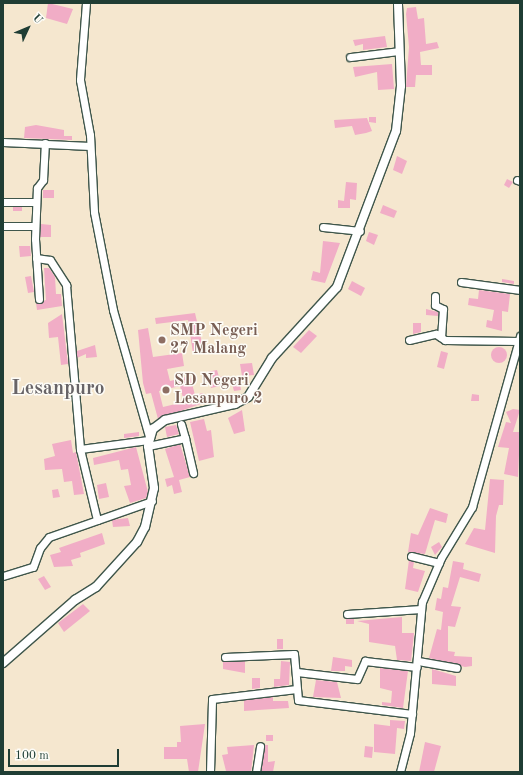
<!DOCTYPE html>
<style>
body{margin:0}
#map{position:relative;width:523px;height:775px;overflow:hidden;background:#f5e7cf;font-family:"Old Standard TT",serif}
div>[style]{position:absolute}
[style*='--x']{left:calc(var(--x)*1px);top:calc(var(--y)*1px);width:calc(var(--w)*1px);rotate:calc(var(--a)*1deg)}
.building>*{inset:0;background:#f1adc6}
.round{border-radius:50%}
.roads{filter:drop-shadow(1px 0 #3f564b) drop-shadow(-1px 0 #3f564b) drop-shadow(0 1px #3f564b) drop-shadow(0 -1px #3f564b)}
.minor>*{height:7px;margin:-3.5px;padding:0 3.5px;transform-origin:3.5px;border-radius:3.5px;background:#fff}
.tertiary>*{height:8px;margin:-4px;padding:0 4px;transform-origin:4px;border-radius:4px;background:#fff}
.dots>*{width:11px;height:11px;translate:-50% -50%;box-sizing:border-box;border:2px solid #fdfcf7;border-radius:50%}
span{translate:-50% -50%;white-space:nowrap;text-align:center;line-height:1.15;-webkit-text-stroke:3px #fdfcf7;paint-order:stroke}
.education-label{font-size:16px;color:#785e54;font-weight:700}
.left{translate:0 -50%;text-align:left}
.district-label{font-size:20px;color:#686467;font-weight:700}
.frame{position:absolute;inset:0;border:4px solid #1f3d34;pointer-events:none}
.north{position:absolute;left:8px;top:8px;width:40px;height:40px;-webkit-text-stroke:3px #fdfcf7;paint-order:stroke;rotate:46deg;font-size:11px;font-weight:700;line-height:16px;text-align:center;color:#1f3d34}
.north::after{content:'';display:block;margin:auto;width:14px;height:18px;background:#1f3d34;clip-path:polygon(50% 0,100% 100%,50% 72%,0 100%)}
.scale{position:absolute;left:8px;top:749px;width:111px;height:18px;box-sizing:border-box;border:2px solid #1f3d34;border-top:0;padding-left:5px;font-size:12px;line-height:14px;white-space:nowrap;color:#1f3d34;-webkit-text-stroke:3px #fdfcf7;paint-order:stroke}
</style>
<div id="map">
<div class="building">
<div style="clip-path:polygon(48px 3px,73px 9px,67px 24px,46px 18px)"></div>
<div style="clip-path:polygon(416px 7px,418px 19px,424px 18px,426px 44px,437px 42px,439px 48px,420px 52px,421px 65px,432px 65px,432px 75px,416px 75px,415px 87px,406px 87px,409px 47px,406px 14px,407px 8px)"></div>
<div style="clip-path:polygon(385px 36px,387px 47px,363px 50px,363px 44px,355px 46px,353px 40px)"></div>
<div style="clip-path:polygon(392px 64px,394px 89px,378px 90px,377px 72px,355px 77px,353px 67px)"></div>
<div style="clip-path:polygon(369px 117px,376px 117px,376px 123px,369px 122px)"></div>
<div style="clip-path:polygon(367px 118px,372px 131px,366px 133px,355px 135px,352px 126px,335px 128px,334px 120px)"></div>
<div style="clip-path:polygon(36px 125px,64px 130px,64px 136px,72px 136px,72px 140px,24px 138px,25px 127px)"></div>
<div style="clip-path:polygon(397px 156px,407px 161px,402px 174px,393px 170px)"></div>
<div style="clip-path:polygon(507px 179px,513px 182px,509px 188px,504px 185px)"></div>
<div style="clip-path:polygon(346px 182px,357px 183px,356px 200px,350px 199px,350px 208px,338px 208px,338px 200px,344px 201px)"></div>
<div style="clip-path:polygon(43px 190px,54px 190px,54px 198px,43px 198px)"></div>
<div style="clip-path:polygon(383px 205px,397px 211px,394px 218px,380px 213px)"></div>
<div style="clip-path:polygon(13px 207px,22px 207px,22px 211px,13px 211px)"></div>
<div style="clip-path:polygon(41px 224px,51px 225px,51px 237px,40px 237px)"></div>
<div style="clip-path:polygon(369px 232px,378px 235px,374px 245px,366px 241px)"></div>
<div style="clip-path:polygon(323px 241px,340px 243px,325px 283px,311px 280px,313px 271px,320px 273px)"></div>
<div style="clip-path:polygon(19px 246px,30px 246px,31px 256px,20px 257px)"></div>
<div style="clip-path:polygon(44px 268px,49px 268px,55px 277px,56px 294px,61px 294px,62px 306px,37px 310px,36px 303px,46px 300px)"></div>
<div style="clip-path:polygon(31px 276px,34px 292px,28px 293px,25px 277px)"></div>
<div style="clip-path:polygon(502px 279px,514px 281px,514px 284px,502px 282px)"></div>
<div style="clip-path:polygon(352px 281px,365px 288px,361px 296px,348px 289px)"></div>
<div style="clip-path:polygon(479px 290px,510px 294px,508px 312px,502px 311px,502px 331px,486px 327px,487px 320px,492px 321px,494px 310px,468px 305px,469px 298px,478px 299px)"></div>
<div style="clip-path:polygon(426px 309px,438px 312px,438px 316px,426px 315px)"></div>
<div style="clip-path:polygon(195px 313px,204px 351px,193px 353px,188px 320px,156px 324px,155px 318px)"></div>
<div style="clip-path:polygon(62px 314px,68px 364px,61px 365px,58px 337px,49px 338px,48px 323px)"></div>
<div style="clip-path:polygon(413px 323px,421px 323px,421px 332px,413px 334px)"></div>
<div style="clip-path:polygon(evenodd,148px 328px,153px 357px,182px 353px,184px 366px,167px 369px,170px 381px,190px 376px,195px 395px,203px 393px,206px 402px,158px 419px,151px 393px,146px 394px,143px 383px,138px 330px,148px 328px,180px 386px,184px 402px,163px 407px,159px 391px,180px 386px)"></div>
<div style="clip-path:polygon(309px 330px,317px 336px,301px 353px,293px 347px)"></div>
<div style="clip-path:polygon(95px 345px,97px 357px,86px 358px,86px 354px,77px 358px,77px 351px)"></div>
<div class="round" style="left:491px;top:347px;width:16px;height:16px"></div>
<div style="clip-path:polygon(441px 351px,448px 353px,444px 369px,437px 367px)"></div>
<div style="clip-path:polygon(252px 363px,254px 375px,242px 376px,240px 364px)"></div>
<div style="clip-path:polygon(217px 370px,219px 377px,226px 376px,228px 384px,211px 388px,207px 372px)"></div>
<div style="clip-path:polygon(239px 378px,241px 390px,234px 391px,231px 380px)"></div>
<div style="clip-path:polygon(472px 394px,479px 395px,479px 401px,471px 401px)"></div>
<div style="clip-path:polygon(513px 409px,520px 410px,513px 432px,520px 432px,518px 477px,504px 474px,509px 448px,498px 447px,506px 422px,511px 423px,506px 412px)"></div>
<div style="clip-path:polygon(242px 410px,245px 431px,234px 434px,228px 418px)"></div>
<div style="clip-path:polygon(204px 419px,207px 431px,211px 430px,214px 457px,199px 461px,190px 422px)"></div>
<div style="clip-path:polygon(176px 425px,179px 434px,167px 437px,165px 427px)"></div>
<div style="clip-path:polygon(139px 432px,139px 436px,124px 438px,124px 434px)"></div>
<div style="clip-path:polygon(71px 440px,73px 453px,76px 452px,84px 494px,74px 495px,72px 481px,64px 482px,62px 469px,45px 470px,44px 459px,55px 456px,52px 444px)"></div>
<div style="clip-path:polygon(180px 444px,190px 477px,179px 480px,182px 492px,174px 494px,172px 485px,167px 487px,165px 479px,174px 477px,165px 449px)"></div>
<div style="clip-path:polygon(136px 447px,148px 492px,146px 498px,130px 503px,124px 486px,131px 485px,128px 469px,121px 470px,119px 460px,94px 465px,93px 458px)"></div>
<div style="clip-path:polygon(490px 479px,504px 480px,503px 505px,499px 505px,496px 516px,495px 553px,465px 544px,474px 528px,485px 530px)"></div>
<div style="clip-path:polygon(106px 483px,109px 497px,99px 499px,97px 485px)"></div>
<div style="clip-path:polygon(58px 489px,60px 497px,53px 498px,52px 490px)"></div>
<div style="clip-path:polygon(430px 508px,448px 514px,446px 523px,435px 520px,425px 554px,408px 552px,411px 533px,418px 535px)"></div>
<div style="clip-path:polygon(128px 518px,130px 526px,113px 527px,112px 520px)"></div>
<div style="clip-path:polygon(102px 533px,105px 544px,80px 553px,81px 557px,71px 560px,73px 566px,54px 567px,50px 555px,61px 552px,59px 548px)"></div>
<div style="clip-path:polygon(439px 542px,442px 547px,435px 555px,431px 547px)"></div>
<div style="clip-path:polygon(409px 560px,414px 562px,413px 568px,425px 571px,418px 592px,405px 589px)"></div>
<div style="clip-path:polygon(453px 561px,464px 563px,463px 569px,481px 574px,479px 582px,460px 577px,451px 606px,461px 607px,455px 627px,448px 626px,448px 651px,455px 652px,454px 656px,472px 657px,472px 666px,465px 667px,429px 658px,437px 629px,441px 630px,443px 612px,435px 610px,437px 598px,441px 599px,443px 587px,448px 588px)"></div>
<div style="clip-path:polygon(44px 576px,51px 587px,45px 590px,38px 579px)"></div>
<div style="clip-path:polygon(83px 604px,90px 611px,64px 632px,58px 623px)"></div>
<div style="clip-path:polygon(402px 617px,402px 633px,414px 633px,411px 661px,397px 660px,395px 646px,369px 642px,369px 624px,357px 621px)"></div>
<div style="clip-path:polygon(346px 619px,354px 619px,354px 624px,346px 624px)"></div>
<div style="clip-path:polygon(277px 639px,283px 639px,283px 649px,277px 649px)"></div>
<div style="clip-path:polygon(333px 657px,352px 660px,352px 667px,345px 666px,345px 671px,331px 671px)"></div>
<div style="clip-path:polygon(245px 661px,245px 673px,223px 669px,223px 662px)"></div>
<div style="clip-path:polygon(281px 661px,290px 662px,289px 685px,274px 687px,274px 679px,280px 679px)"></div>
<div style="clip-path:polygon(380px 668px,408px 671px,403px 708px,382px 705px,382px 702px,391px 703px,392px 691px,380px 688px)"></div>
<div style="clip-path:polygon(432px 669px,456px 676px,456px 686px,432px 684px)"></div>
<div style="clip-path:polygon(252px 678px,260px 678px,260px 688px,252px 689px)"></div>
<div style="clip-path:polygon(316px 680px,337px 682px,341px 698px,313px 697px)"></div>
<div style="clip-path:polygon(273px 697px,273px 701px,288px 701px,289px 708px,244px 711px,244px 700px)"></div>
<div style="clip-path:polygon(390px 720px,405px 721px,404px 729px,397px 728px,395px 754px,374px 752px,374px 724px,390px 726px)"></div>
<div style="clip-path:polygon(205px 724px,198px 772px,189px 772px,187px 759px,164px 759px,164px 747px,177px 747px,177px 742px,181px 742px,180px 726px)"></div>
<div style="clip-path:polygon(266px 735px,273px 735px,273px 741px,266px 741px)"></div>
<div style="clip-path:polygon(425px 742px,441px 746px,434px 772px,419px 772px)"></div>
<div style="clip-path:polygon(254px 745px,251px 772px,226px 771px,222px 755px,228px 754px,227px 747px)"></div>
<div style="clip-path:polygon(265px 745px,268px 745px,268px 762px,275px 761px,273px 772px,261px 772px)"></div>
<div style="clip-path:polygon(365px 746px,373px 747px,372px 758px,364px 757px)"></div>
</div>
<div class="roads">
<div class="minor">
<div style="--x:86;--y:3;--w:77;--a:94.5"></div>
<div style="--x:80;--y:80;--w:56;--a:79.7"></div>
<div style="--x:90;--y:135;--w:77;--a:87"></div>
<div style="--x:94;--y:212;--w:100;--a:79"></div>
<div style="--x:113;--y:310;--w:131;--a:74.1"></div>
<div style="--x:350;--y:57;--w:49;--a:-7"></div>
<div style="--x:3;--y:142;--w:87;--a:2.6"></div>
<div style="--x:517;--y:180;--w:3;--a:18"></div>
<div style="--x:3;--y:202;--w:33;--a:0"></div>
<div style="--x:3;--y:226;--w:32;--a:0"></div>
<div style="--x:323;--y:227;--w:37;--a:6"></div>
<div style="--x:36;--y:258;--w:14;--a:8"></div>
<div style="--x:50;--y:260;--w:30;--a:57"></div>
<div style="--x:66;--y:285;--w:165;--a:85.1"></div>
<div style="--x:80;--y:449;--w:73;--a:76.5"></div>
<div style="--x:461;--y:282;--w:60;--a:7.7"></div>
<div style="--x:435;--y:296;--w:9;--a:90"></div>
<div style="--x:435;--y:305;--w:9;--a:27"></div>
<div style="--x:443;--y:309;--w:28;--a:94"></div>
<div style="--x:39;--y:299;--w:60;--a:-93.8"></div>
<div style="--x:35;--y:239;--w:51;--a:-87.8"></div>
<div style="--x:37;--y:188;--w:10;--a:-53"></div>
<div style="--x:43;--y:180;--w:37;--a:-87"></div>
<div style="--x:409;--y:340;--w:28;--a:-13"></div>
<div style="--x:436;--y:334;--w:11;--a:34"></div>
<div style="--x:445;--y:340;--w:73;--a:0.8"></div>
<div style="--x:181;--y:424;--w:15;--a:74"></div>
<div style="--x:148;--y:446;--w:38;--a:-12"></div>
<div style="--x:185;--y:438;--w:36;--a:77"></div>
<div style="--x:80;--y:449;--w:69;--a:-7.5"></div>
<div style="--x:411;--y:556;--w:29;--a:14"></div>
<div style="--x:3;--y:576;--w:31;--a:-17"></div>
<div style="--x:33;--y:567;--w:20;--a:-70"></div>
<div style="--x:40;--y:548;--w:14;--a:-51"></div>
<div style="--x:49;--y:537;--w:109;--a:-19.3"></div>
<div style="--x:347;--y:614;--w:74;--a:-3.9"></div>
<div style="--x:225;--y:657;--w:69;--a:-2.5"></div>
<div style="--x:294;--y:654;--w:46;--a:85"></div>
<div style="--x:298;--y:700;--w:115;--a:7"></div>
<div style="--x:418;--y:661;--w:39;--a:10"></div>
<div style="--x:297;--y:672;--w:60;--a:6.7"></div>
<div style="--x:357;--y:679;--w:20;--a:-66"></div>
<div style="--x:365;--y:661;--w:52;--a:6.6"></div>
<div style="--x:210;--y:772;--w:73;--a:-88.4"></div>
<div style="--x:212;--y:699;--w:85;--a:-6.8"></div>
<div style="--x:256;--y:772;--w:26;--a:-81"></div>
<div style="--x:400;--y:772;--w:40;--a:-75.6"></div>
<div style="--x:410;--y:733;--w:132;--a:-84.8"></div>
<div style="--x:422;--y:602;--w:48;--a:-66.6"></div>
<div style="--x:441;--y:558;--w:60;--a:-58.7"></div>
<div style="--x:472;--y:507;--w:178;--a:-74.3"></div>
</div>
<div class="tertiary">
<div style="--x:3;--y:663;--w:96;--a:-41.2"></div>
<div style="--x:75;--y:600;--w:25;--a:-32"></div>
<div style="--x:96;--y:587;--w:61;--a:-47.7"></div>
<div style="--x:137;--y:542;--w:17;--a:-62"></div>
<div style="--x:145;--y:527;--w:40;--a:-77"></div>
<div style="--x:154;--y:488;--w:42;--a:-98.1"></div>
<div style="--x:148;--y:446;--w:18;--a:-74"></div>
<div style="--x:153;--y:429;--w:15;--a:-37"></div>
<div style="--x:165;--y:420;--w:72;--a:-12.9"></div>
<div style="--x:235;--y:404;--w:15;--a:-28"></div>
<div style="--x:248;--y:397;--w:46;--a:-58.4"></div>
<div style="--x:272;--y:358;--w:96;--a:-47.5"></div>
<div style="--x:337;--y:287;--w:167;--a:-69.3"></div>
<div style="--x:396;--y:131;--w:45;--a:-83.7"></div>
<div style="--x:401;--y:86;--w:83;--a:-92.1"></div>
</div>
</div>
<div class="dots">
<div style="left:162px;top:340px;background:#8d6e63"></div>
<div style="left:166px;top:390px;background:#8d6e63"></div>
</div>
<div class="education-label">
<span class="left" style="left:170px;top:340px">SMP Negeri<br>27 Malang</span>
<span class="left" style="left:174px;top:390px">SD Negeri<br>Lesanpuro 2</span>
</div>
<div class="district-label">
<span style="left:58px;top:389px">Lesanpuro</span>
</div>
<div class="frame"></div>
<div class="north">U</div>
<div class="scale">100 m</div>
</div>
